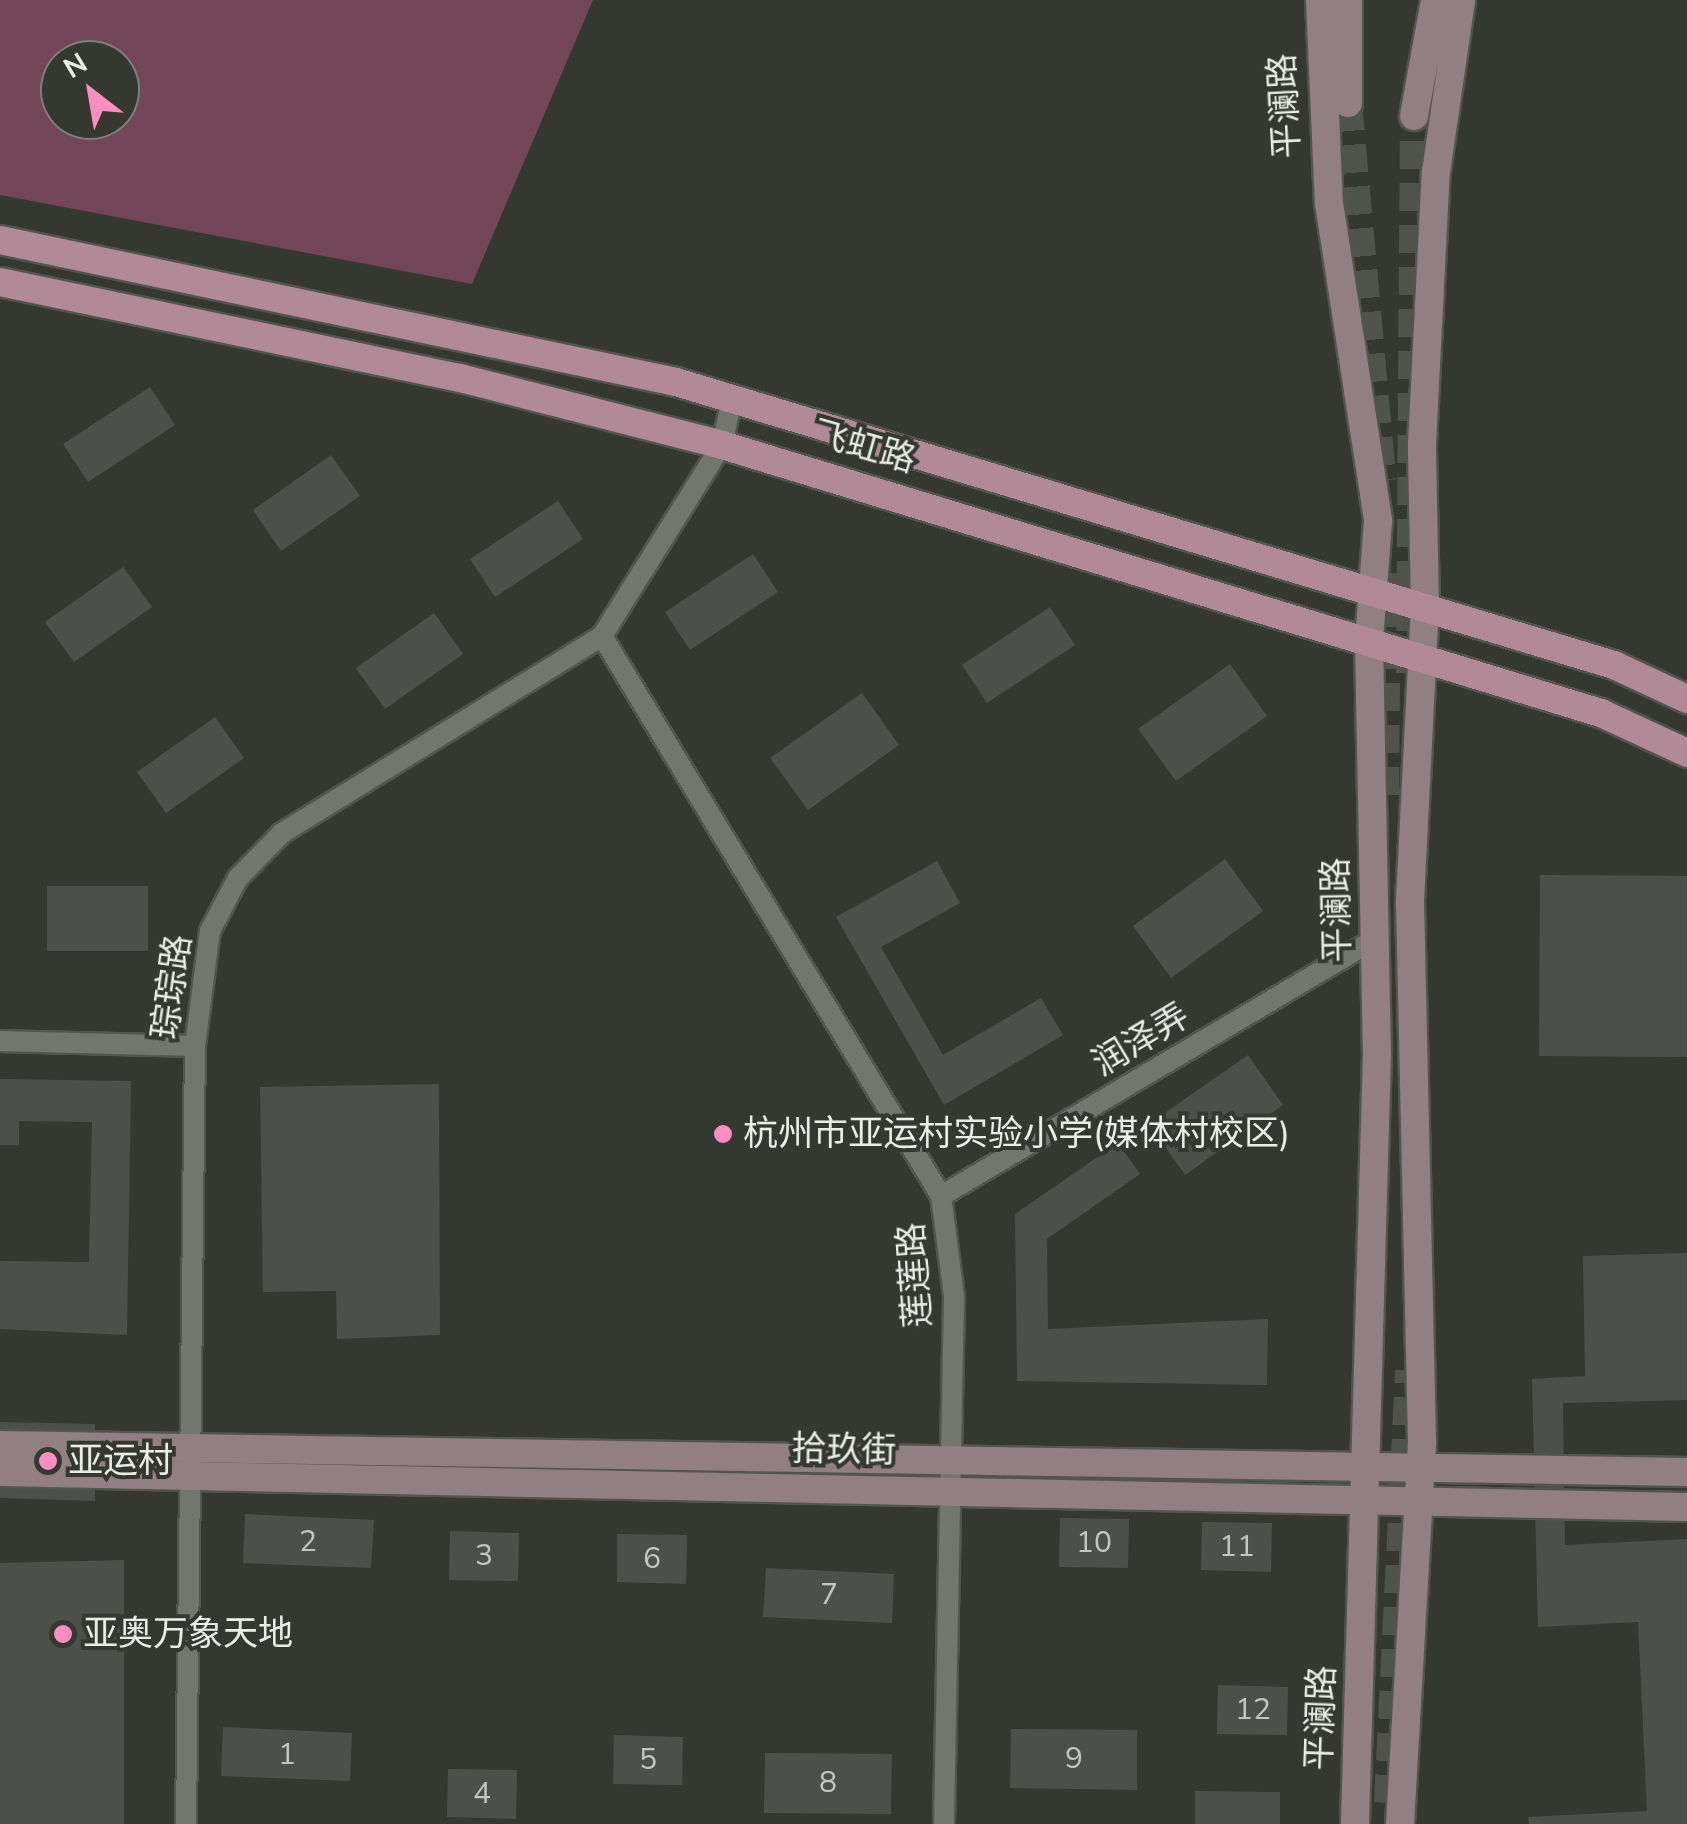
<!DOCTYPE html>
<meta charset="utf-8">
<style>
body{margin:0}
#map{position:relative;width:1687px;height:1824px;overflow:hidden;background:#353831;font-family:"Nunito Sans","Noto Sans SC",sans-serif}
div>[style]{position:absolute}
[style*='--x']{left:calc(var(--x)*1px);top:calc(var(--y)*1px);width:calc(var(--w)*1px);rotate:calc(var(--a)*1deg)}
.green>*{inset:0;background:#734558}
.building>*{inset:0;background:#4d504a}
.primary-tunnel>*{height:28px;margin-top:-14px;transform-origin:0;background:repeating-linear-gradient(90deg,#50534c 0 28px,transparent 0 42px)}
.roads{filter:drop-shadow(2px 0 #52544f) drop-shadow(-2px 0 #52544f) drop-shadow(0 2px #52544f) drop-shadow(0 -2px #52544f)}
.minor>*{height:20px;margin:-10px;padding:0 10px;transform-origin:10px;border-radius:10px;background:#73766f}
.secondary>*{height:28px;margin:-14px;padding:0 14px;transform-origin:14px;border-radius:14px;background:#927f83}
.primary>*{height:28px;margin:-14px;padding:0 14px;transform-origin:14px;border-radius:14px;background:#b28997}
.dots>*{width:28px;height:28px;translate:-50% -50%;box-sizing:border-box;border:5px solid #353831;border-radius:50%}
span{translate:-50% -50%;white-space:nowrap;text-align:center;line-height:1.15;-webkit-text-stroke:8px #353831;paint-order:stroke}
.number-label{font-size:30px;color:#c3c5c0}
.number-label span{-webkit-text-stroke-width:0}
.street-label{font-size:35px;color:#eaece8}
.poi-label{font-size:35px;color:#eaece8}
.left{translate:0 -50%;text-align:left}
.north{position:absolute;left:40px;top:40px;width:100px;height:100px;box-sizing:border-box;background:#353831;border:2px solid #7d807a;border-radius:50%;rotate:329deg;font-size:28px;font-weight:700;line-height:40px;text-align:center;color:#eaece8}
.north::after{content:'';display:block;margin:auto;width:35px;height:45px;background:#fd8ebf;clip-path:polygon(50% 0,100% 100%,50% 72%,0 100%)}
</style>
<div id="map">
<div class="green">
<div style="clip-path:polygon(evenodd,0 0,593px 0,472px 284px,0 195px,0 0,60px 60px,120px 60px,120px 120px,60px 120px,60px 60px)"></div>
</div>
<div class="building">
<div style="clip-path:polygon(150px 387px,175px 425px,88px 482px,63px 444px)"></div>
<div style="clip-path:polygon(331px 455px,360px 496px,281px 551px,253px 510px)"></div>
<div style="clip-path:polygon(558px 501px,583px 539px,495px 597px,470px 559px)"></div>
<div style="clip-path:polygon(753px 554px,778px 592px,690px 650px,665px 612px)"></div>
<div style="clip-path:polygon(123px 567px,152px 607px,74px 662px,45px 622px)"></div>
<div style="clip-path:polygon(1050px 607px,1075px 645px,987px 703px,962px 665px)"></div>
<div style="clip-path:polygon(434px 613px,463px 654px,385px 709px,356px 668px)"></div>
<div style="clip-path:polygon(1230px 664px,1267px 716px,1176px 781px,1138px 729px)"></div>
<div style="clip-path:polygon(862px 693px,899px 745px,808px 810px,770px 758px)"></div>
<div style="clip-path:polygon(215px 717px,244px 758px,166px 813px,137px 772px)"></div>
<div style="clip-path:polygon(1225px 859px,1263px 911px,1171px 978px,1133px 926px)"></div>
<div style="clip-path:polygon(937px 861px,960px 903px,881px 947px,943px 1055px,1041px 998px,1063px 1035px,944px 1105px,836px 917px)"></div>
<div style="clip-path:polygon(1540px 875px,1687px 876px,1687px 1057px,1539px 1056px)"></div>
<div style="clip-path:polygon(47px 886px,148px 886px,148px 951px,47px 951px)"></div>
<div style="clip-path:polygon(1248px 1055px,1283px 1105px,1185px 1175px,1149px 1124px)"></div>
<div style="clip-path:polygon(0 1079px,131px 1081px,127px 1335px,0 1329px,0 1261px,89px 1262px,92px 1122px,19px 1121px,19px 1145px,0 1145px)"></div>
<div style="clip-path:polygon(439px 1084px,440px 1335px,337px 1339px,336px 1291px,263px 1292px,260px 1087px)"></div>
<div style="clip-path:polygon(1118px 1143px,1140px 1174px,1047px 1239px,1048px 1329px,1268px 1319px,1267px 1385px,1017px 1381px,1015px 1214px)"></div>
<div style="clip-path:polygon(1687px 1253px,1687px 1400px,1563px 1403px,1565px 1545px,1687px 1539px,1687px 1824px,1529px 1824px,1528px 1817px,1647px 1811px,1638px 1622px,1538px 1627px,1532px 1379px,1585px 1376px,1583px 1256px)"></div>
<div style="clip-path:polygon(0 1422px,95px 1424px,95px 1501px,0 1498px)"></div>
<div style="clip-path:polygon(245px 1514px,374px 1520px,371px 1568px,243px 1563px)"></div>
<div style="clip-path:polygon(1060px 1518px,1129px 1519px,1128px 1568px,1059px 1567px)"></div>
<div style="clip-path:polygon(1202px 1522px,1272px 1523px,1271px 1572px,1201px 1570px)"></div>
<div style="clip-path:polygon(450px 1531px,519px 1533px,518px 1581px,449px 1580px)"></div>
<div style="clip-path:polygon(617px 1534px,687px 1535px,686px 1584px,617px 1582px)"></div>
<div style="clip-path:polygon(124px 1560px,124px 1824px,0 1824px,0 1563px)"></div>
<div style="clip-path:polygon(766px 1568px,894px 1574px,892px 1623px,763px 1617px)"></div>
<div style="clip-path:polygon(1218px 1685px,1288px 1687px,1287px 1735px,1217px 1734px)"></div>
<div style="clip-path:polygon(223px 1727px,352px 1733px,350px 1781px,221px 1776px)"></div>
<div style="clip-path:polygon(1011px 1729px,1137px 1730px,1137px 1790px,1010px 1788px)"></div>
<div style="clip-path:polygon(614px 1735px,683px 1737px,682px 1785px,613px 1784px)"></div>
<div style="clip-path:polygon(765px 1753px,892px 1754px,891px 1814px,764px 1813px)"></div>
<div style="clip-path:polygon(448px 1769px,517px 1770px,516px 1819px,447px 1817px)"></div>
<div style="clip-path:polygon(1195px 1791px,1280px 1792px,1280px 1824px,1195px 1824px)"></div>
</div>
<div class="primary-tunnel">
<div style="--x:1348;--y:103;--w:379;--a:84.8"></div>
<div style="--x:1410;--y:673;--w:557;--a:-89.59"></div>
<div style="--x:1385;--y:795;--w:222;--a:-89.5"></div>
<div style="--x:1388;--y:1803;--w:433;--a:-87.2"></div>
</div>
<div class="roads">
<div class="minor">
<div style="--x:602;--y:636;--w:655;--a:58.81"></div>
<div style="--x:941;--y:1196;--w:101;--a:82.6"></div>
<div style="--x:954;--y:1296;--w:528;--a:91.09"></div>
<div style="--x:0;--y:1041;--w:195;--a:1.5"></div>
<div style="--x:941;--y:1196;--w:504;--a:-30.63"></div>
<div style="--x:186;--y:1824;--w:778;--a:-89.34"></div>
<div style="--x:195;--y:1046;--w:116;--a:-82.6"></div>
<div style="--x:210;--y:931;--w:60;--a:-62.2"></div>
<div style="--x:238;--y:878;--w:63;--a:-45.6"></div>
<div style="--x:282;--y:833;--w:376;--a:-31.6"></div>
<div style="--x:602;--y:636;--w:226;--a:-57.9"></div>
<div style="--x:722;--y:445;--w:47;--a:-77.7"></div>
</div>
<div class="secondary">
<div style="--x:1320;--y:0;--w:203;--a:87.5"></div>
<div style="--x:1329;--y:203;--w:322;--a:81.2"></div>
<div style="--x:1378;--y:521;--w:120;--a:94.3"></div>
<div style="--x:1369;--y:641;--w:413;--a:88.9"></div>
<div style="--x:1377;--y:1054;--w:770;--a:91.64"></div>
<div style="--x:1348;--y:0;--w:103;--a:90"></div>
<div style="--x:1414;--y:116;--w:118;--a:-79.7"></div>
<div style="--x:0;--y:1445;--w:1687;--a:0.92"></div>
<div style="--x:0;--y:1472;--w:1687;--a:1.19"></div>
<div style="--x:1400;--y:1824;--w:383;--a:-86.7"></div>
<div style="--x:1422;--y:1442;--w:541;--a:-91.27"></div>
<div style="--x:1410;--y:901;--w:294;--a:-87.1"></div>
<div style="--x:1425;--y:607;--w:163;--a:-91.1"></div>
<div style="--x:1422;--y:444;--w:272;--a:-87.1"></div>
<div style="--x:1436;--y:172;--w:174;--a:-81.7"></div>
</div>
<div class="primary">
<div style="--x:0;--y:240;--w:691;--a:11.86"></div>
<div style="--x:676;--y:382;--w:980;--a:16.79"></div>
<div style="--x:1614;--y:665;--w:81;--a:25"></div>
<div style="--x:0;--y:282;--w:470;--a:11.8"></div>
<div style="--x:460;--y:378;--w:270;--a:14.3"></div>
<div style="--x:722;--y:445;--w:919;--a:16.96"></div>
<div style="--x:1601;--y:713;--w:95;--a:24.9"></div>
</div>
</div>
<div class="dots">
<div style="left:723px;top:1134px;background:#fd8ebf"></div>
<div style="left:48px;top:1461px;background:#fd8ebf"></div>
<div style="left:63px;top:1634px;background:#fd8ebf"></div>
</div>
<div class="number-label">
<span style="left:308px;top:1542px">2</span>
<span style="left:1094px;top:1543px">10</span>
<span style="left:1237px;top:1547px">11</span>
<span style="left:484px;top:1556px">3</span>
<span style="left:652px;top:1559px">6</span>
<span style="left:829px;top:1595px">7</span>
<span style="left:1253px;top:1710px">12</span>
<span style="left:287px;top:1755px">1</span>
<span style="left:1074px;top:1759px">9</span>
<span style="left:648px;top:1760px">5</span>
<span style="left:828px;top:1783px">8</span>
<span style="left:482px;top:1794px">4</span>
</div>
<div class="street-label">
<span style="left:1285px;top:106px;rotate:-93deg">平澜路</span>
<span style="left:864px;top:447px;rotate:16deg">飞虹路</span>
<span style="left:1337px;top:910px;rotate:-91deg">平澜路</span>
<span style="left:172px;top:987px;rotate:-82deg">琮琮路</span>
<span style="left:1141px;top:1040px;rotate:-31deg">润泽弄</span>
<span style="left:915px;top:1275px;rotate:-94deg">莲莲路</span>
<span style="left:844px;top:1450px;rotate:1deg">拾玖街</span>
<span style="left:1321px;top:1718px;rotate:-88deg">平澜路</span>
</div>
<div class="poi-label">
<span class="left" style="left:743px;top:1134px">杭州市亚运村实验小学(媒体村校区)</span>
<span class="left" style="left:68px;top:1461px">亚运村</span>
<span class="left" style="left:83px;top:1634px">亚奥万象天地</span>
</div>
<div class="north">N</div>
</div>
